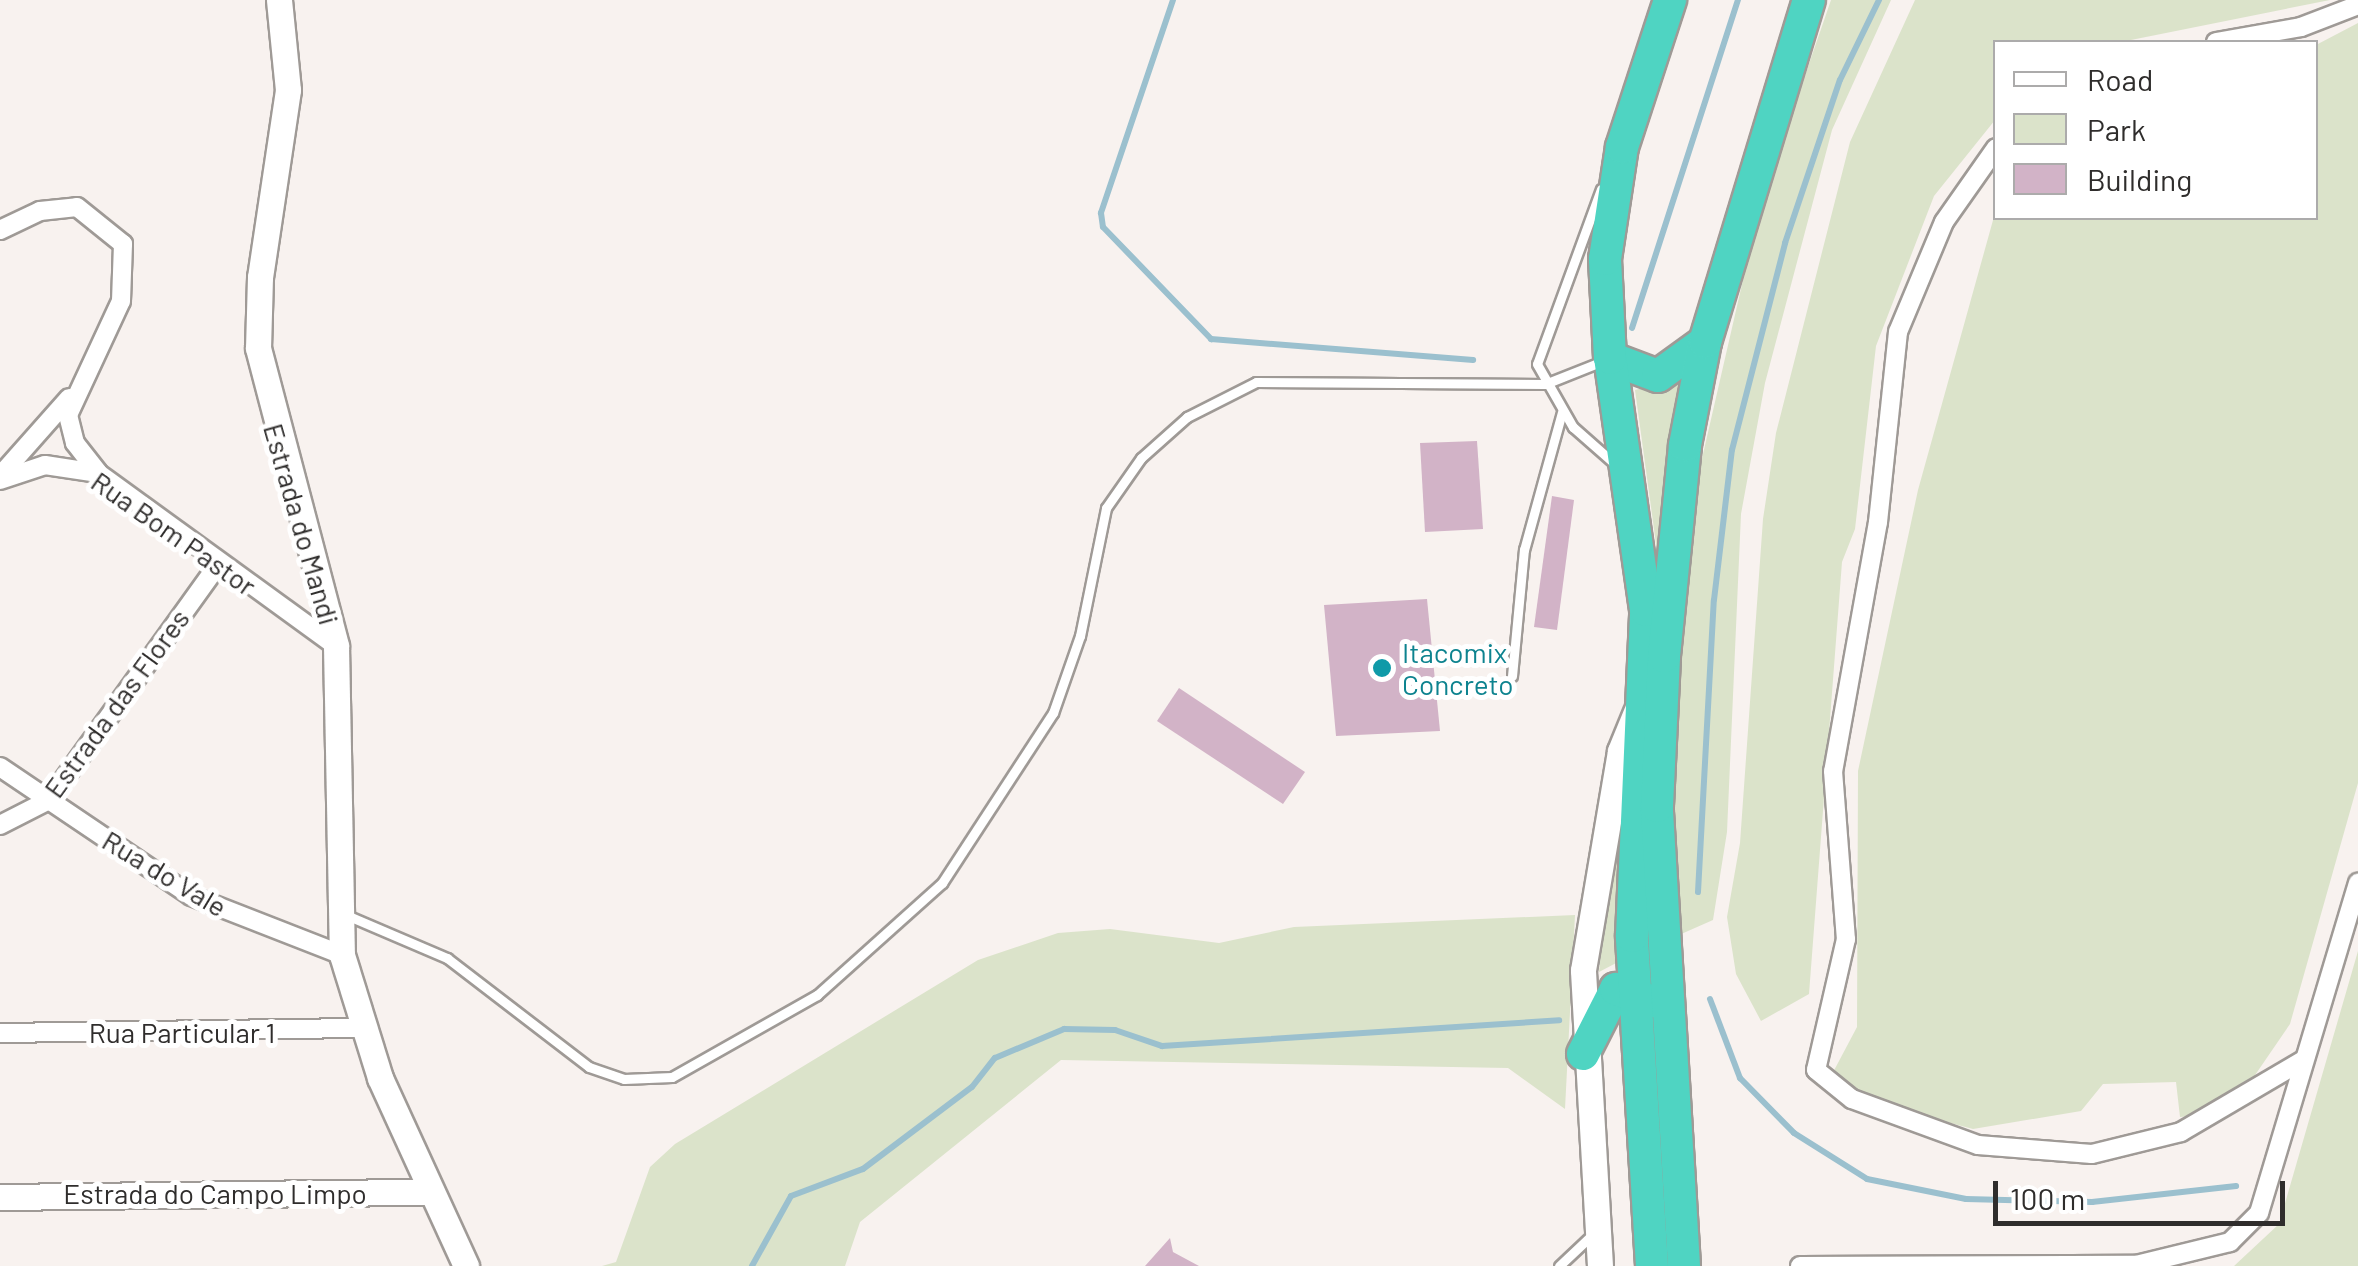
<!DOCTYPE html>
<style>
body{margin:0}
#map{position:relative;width:2358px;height:1266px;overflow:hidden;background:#f8f2ef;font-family:Barlow,sans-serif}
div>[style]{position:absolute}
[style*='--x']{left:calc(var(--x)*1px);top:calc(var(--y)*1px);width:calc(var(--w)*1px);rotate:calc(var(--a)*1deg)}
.green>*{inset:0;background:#dbe3ca}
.stream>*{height:6px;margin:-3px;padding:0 3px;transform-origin:3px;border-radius:3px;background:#9bc0ce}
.building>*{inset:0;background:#d2b3c7}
.roads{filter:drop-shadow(2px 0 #9f9a96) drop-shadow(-2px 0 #9f9a96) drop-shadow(0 2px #9f9a96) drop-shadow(0 -2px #9f9a96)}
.lane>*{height:9px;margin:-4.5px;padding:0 4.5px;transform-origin:4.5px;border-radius:4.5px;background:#fff}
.street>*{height:18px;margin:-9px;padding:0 9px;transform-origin:9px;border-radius:9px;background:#fff}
.secondary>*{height:25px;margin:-12.5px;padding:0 12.5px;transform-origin:12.5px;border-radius:12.5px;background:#fff}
.highway>*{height:32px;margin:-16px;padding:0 16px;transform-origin:16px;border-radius:16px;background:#4fd4c2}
.dots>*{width:28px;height:28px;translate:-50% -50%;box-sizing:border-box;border:5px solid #fff;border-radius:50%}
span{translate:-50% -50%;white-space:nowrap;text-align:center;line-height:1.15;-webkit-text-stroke:10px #fff;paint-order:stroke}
.street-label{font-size:28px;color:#2f2d2c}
.culture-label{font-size:28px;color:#0d838f}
.left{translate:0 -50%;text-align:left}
.legend{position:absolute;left:1993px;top:40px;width:325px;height:180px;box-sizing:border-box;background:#fff;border:2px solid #acabab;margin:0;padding:12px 18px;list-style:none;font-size:30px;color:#2f2d2c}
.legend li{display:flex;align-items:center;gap:20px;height:50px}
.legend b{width:50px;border:2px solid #acabab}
.scale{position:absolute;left:1993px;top:1181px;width:292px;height:45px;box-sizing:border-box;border:5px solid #2f2d2c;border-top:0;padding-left:12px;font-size:30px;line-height:35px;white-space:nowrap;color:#2f2d2c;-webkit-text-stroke:8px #fff;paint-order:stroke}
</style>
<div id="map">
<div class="green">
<div style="clip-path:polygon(1831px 0,1891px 0,1832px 130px,1765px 383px,1741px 514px,1727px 832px,1713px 920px,1679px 935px,1671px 781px,1692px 502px,1760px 206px)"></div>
<div style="clip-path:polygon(1915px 0,2330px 0,2121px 42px,1996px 42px,1995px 120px,1934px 196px,1876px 346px,1855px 529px,1842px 562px,1809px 994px,1761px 1021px,1736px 974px,1727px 917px,1740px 843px,1763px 519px,1776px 433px,1850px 142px)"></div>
<div style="clip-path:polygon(2358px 23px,2358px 783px,2290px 1024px,2240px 1097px,2213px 1114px,2180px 1117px,2176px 1082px,2103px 1084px,2081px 1111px,1973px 1129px,1857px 1098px,1830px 1078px,1857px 1027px,1858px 771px,1918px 490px,1995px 213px,2316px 218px,2316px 45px)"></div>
<div style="clip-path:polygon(1689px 377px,1660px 573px,1635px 390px)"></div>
<div style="clip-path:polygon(1619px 846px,1620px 961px,1599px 972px,1605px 909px)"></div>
<div style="clip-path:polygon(1575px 915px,1565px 1109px,1508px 1068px,1061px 1060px,860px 1222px,845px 1266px,602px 1266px,616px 1262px,650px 1167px,675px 1144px,978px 960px,1058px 933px,1110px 929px,1219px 943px,1294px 927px)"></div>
<div style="clip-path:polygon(2358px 951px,2358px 1266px,2234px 1266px,2279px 1224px)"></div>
</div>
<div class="stream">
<div style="--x:1173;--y:0;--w:225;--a:108.7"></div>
<div style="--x:1101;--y:213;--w:14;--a:82"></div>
<div style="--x:1103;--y:227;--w:156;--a:46"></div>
<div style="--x:1211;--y:339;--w:263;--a:4.6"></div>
<div style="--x:1632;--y:328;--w:345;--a:-72.1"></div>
<div style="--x:1698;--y:892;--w:292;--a:-86.9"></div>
<div style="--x:1714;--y:600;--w:151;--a:-83.2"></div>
<div style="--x:1732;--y:450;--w:214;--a:-75.6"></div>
<div style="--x:1785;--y:243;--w:172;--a:-71.4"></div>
<div style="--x:1840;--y:80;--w:89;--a:-64"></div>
<div style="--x:1710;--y:999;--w:85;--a:69.2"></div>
<div style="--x:1740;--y:1078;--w:77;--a:45.5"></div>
<div style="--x:1794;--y:1133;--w:86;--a:32.2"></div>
<div style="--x:1867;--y:1179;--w:101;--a:11.4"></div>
<div style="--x:1966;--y:1199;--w:126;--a:1.4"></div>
<div style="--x:2092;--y:1202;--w:145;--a:-6.3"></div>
<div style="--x:752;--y:1266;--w:80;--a:-60.9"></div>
<div style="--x:791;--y:1196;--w:77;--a:-20.6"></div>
<div style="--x:863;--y:1169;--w:136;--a:-37"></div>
<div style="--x:972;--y:1087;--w:37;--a:-52"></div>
<div style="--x:995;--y:1058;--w:75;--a:-22.8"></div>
<div style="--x:1064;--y:1029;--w:51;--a:1.1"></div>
<div style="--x:1115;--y:1030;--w:50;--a:18.8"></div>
<div style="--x:1162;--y:1046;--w:398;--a:-3.7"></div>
</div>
<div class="building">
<div style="clip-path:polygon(1477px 441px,1483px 529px,1425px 532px,1420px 443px)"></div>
<div style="clip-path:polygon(1552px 496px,1574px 500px,1557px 630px,1534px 627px)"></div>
<div style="clip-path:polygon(1427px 599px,1440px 731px,1336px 736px,1324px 605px)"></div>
<div style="clip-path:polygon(1179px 688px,1305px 772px,1283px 804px,1157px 721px)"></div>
<div style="clip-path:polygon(1170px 1238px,1173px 1252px,1199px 1266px,1145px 1266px)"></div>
</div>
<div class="roads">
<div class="lane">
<div style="--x:1601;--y:189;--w:186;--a:110.1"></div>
<div style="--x:1537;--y:364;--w:73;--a:60.3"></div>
<div style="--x:1573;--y:427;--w:55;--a:41.3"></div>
<div style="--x:1512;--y:676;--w:127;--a:-84.6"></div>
<div style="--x:1524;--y:550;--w:143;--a:-74.6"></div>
<div style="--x:346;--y:915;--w:110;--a:23.1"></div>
<div style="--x:447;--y:958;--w:179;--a:37.5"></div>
<div style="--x:589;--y:1067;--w:37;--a:19"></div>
<div style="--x:624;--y:1079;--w:48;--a:-2.4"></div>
<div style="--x:672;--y:1077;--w:167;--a:-29.5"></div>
<div style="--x:817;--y:995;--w:168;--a:-41.9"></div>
<div style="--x:942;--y:883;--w:203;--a:-56.9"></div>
<div style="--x:1053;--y:713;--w:82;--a:-70.7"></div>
<div style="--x:1080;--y:636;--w:131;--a:-78.5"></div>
<div style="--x:1106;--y:508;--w:61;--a:-55"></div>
<div style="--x:1141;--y:458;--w:62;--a:-41.7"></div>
<div style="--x:1187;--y:417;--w:77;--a:-26.9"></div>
<div style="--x:1256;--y:382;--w:289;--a:0.4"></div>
<div style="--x:1545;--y:384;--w:62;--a:-21.6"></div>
<div style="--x:1559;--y:1266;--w:47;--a:-43.3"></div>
</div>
<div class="street">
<div style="--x:2216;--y:42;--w:86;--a:-10"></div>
<div style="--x:2301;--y:27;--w:61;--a:-21.1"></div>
<div style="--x:1996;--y:148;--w:90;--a:125.1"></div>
<div style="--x:1944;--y:222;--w:119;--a:112.7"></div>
<div style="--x:1898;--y:332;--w:191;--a:96"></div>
<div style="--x:1878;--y:522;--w:253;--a:100.2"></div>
<div style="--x:1833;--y:771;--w:169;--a:85.6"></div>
<div style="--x:1846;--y:939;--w:134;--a:102.9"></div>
<div style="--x:1816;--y:1070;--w:46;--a:38.9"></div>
<div style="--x:1852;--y:1099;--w:134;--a:20.1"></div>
<div style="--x:1978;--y:1145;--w:114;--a:4.5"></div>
<div style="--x:2092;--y:1154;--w:92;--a:-13.9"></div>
<div style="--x:2181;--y:1132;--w:140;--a:-30.4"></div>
<div style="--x:0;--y:230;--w:44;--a:-25.4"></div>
<div style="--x:40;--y:211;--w:37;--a:-6"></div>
<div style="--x:77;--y:207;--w:59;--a:38.8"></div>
<div style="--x:123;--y:244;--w:57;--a:92"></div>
<div style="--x:121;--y:301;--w:126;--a:114.9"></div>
<div style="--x:68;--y:415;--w:29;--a:76"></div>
<div style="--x:75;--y:443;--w:37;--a:52"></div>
<div style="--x:0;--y:476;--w:104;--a:-48.5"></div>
<div style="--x:0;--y:480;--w:47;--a:-18.4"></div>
<div style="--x:45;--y:465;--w:54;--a:8.6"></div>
<div style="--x:98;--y:473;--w:294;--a:36"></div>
<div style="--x:0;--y:767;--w:230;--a:34"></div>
<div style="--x:191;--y:896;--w:162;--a:21.3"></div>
<div style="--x:0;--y:825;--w:55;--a:-27"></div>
<div style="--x:49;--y:800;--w:289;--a:-54.3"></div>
<div style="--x:0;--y:1033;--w:364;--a:-0.8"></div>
<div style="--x:1800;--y:1266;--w:336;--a:-0.2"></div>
<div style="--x:2136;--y:1265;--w:97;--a:-13.7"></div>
<div style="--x:2230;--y:1242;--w:41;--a:-45"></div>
<div style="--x:2259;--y:1213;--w:345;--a:-73.3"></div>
</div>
<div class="secondary">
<div style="--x:279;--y:0;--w:90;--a:84.3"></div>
<div style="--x:288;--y:90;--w:189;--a:98.5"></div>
<div style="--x:260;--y:277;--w:71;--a:91.6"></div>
<div style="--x:258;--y:348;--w:308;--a:75.3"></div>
<div style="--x:336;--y:646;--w:309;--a:88.9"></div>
<div style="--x:342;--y:955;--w:129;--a:72.8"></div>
<div style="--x:380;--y:1078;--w:207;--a:65.4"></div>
<div style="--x:0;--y:1197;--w:430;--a:-0.7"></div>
<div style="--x:1600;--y:1266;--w:296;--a:-93.3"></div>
<div style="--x:1583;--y:970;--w:222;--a:-80.4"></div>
<div style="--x:1620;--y:751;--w:42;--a:-67.7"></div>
</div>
<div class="highway">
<div style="--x:1610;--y:358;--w:51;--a:20.6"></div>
<div style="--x:1658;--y:376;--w:58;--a:-35.9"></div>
<div style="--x:1583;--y:1054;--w:73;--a:-63.1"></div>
<div style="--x:1616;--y:989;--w:37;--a:19"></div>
<div style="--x:1652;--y:1266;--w:331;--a:-93.5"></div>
<div style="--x:1632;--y:936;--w:326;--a:-87.5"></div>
<div style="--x:1646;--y:610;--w:255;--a:-98.1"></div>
<div style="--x:1610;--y:358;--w:99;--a:-92.9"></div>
<div style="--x:1605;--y:259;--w:113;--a:-81.4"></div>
<div style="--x:1622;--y:147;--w:155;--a:-71.9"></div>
<div style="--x:1684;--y:1266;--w:461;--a:-93.4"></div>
<div style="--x:1657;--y:806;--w:150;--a:-87.3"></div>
<div style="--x:1664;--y:656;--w:212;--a:-84.3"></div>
<div style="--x:1685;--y:445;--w:105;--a:-79"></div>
<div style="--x:1705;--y:342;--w:357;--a:-73.1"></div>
</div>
</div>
<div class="dots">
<div style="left:1382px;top:668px;background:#0f9aa8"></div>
</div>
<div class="street-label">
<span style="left:302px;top:524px;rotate:74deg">Estrada do Mandi</span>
<span style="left:174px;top:533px;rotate:35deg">Rua Bom Pastor</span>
<span style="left:116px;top:703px;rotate:-54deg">Estrada das Flores</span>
<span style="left:165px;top:873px;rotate:31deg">Rua do Vale</span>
<span style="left:182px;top:1032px">Rua Particular 1</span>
<span style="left:215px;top:1193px">Estrada do Campo Limpo</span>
</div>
<div class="culture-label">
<span class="left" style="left:1402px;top:668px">Itacomix<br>Concreto</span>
</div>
<ul class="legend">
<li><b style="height:12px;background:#fff"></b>Road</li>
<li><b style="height:28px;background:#dbe3ca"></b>Park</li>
<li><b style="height:28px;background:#d2b3c7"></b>Building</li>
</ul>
<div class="scale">100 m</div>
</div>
